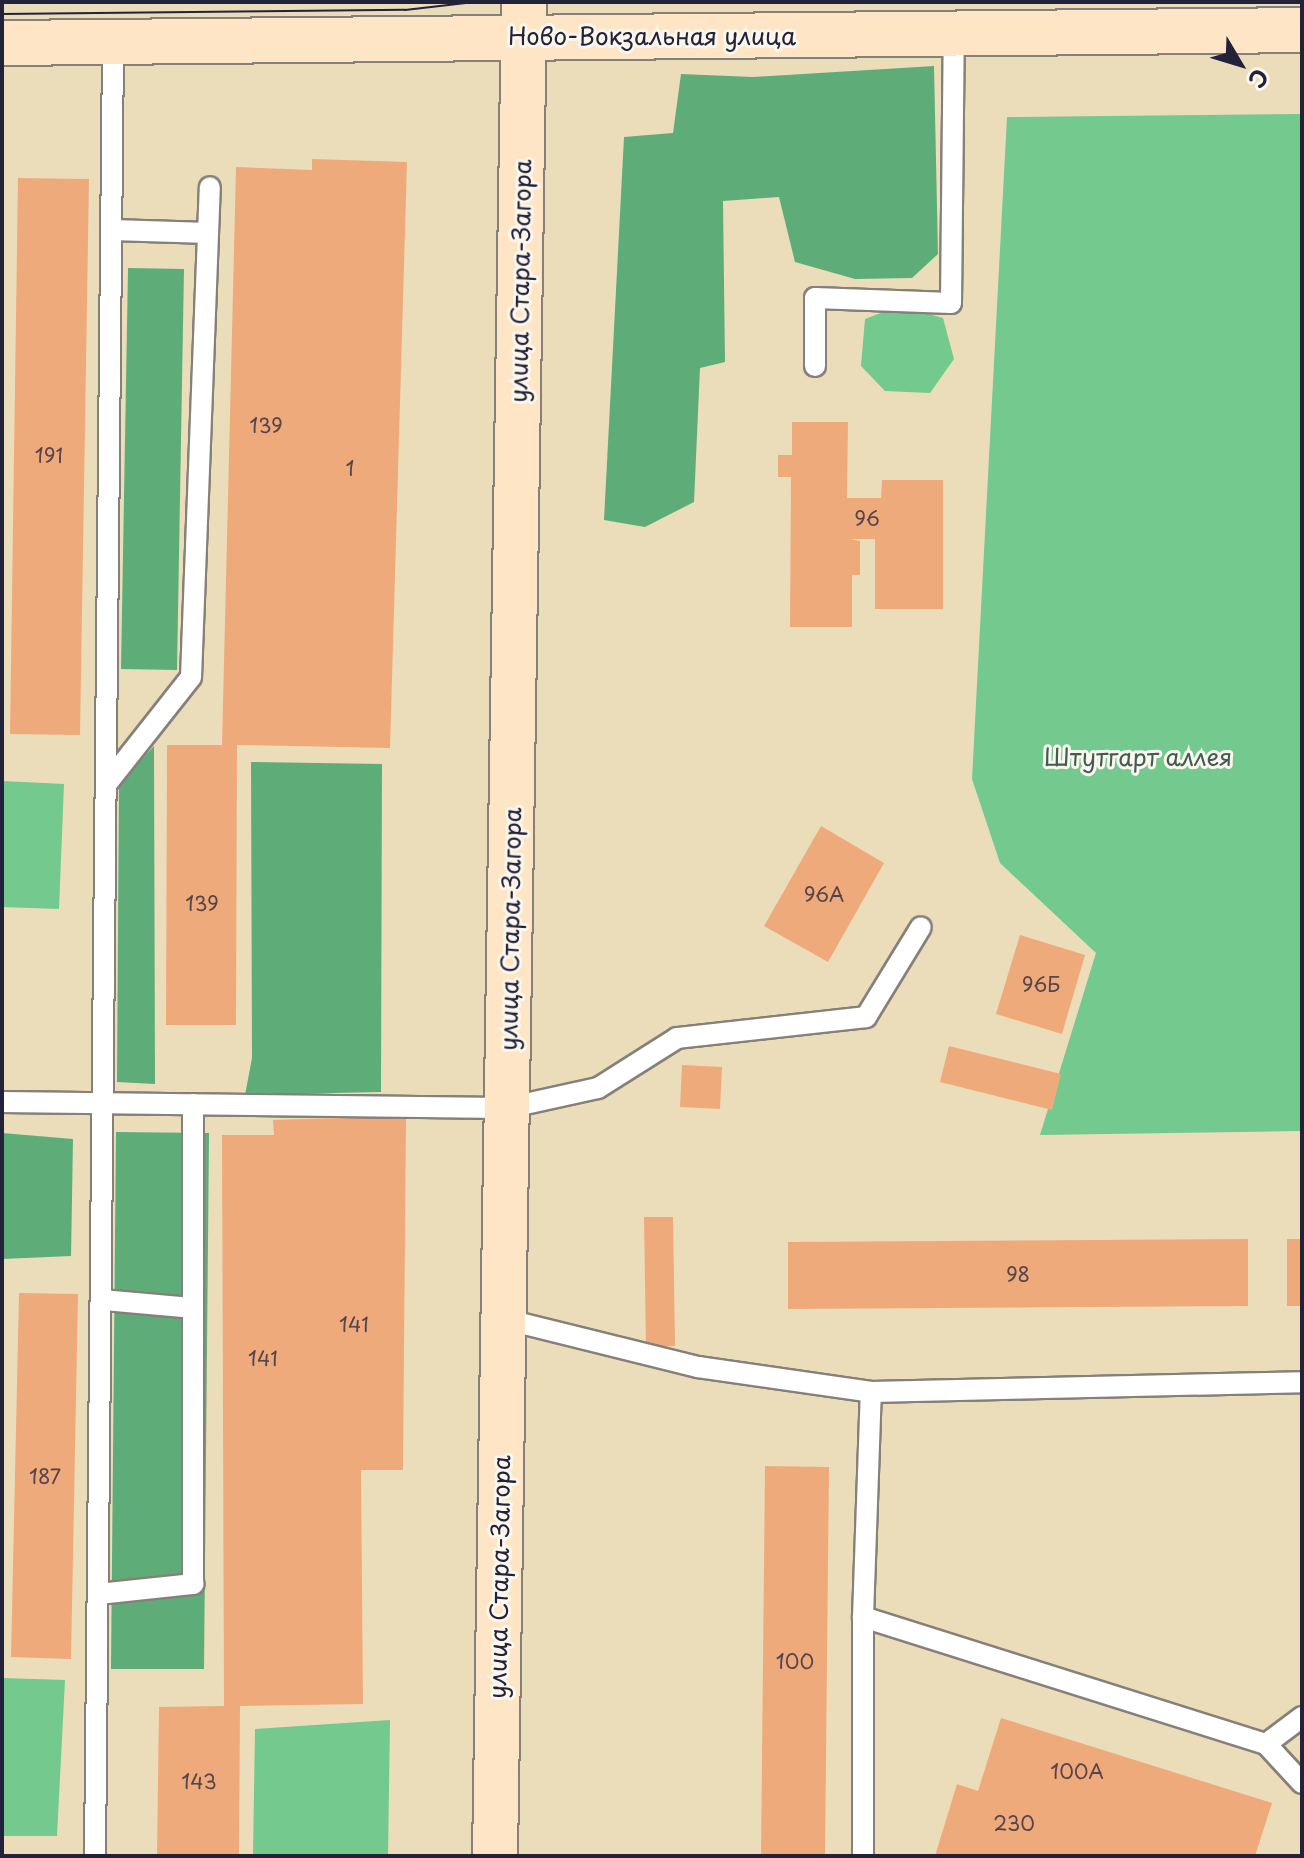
<!DOCTYPE html>
<meta charset="utf-8">
<style>
body{margin:0}
#map{position:relative;width:1304px;height:1858px;overflow:hidden;background:#ebddb9;font-family:"Playpen Sans",sans-serif}
div>[style]{position:absolute}
[style*='--x']{left:calc(var(--x)*1px);top:calc(var(--y)*1px);width:calc(var(--w)*1px);rotate:calc(var(--a)*1deg)}
.green>*{inset:0;background:#73c98e}
.forest>*{inset:0;background:#5ead79}
.building>*{inset:0;background:#efaa7c}
.roads{filter:drop-shadow(2px 0 #86807a) drop-shadow(-2px 0 #86807a) drop-shadow(0 2px #86807a) drop-shadow(0 -2px #86807a)}
.service>*{height:20px;margin:-10px;padding:0 10px;transform-origin:10px;border-radius:10px;background:#fff}
.secondary>*{height:44px;margin:-22px;padding:0 22px;transform-origin:22px;border-radius:22px;background:#fde5c5}
.tram>*{height:2px;margin:-1px;padding:0 1px;transform-origin:1px;border-radius:1px;background:#22223b}
span{translate:-50% -50%;white-space:nowrap;text-align:center;line-height:1.15;-webkit-text-stroke:6px #fbf7ec;paint-order:stroke}
.number-label{font-size:20px;color:#55444b}
.number-label span{-webkit-text-stroke-width:0}
.street-label{font-size:24px;color:#22223b}
.park-label{font-size:24px;color:#3e5c58}
.frame{position:absolute;inset:0;border:4px solid #22223b;pointer-events:none}
.north{position:absolute;left:1200px;top:24px;width:80px;height:80px;-webkit-text-stroke:6px #fbf7ec;paint-order:stroke;rotate:128deg;font-size:22px;font-weight:700;line-height:32px;text-align:center;color:#22223b}
.north::after{content:'';display:block;margin:auto;width:28px;height:36px;background:#22223b;clip-path:polygon(50% 0,100% 100%,50% 72%,0 100%)}
</style>
<div id="map">
<div class="green">
<div style="clip-path:polygon(1302px 114px,1302px 1131px,1040px 1135px,1096px 953px,1000px 863px,972px 779px,1007px 117px)"></div>
<div style="clip-path:polygon(899px 306px,943px 318px,954px 359px,930px 393px,885px 391px,861px 366px,865px 319px)"></div>
<div style="clip-path:polygon(2px 781px,64px 784px,59px 909px,2px 907px)"></div>
<div style="clip-path:polygon(2px 1678px,65px 1680px,57px 1836px,2px 1836px)"></div>
<div style="clip-path:polygon(390px 1720px,388px 1856px,253px 1856px,255px 1729px)"></div>
</div>
<div class="forest">
<div style="clip-path:polygon(934px 66px,938px 254px,912px 278px,855px 279px,795px 262px,779px 197px,723px 201px,725px 362px,700px 368px,694px 502px,645px 527px,604px 520px,624px 137px,673px 133px,681px 74px,753px 77px)"></div>
<div style="clip-path:polygon(128px 268px,184px 269px,177px 670px,121px 669px)"></div>
<div style="clip-path:polygon(154px 746px,155px 1084px,117px 1082px,119px 784px)"></div>
<div style="clip-path:polygon(251px 762px,382px 764px,381px 1092px,245px 1095px,252px 1058px)"></div>
<div style="clip-path:polygon(116px 1132px,209px 1133px,204px 1669px,111px 1669px)"></div>
<div style="clip-path:polygon(2px 1133px,73px 1139px,71px 1256px,2px 1259px)"></div>
</div>
<div class="building">
<div style="clip-path:polygon(312px 159px,407px 162px,390px 748px,237px 745px,236px 1025px,166px 1025px,167px 745px,222px 745px,236px 167px,312px 170px)"></div>
<div style="clip-path:polygon(18px 178px,89px 179px,80px 735px,10px 734px)"></div>
<div style="clip-path:polygon(792px 422px,848px 422px,847px 498px,881px 498px,882px 480px,943px 480px,943px 609px,875px 609px,875px 539px,851px 539px,860px 541px,860px 575px,852px 575px,852px 627px,790px 627px,791px 477px,778px 477px,778px 455px,792px 455px)"></div>
<div style="clip-path:polygon(821px 826px,884px 863px,828px 962px,764px 926px)"></div>
<div style="clip-path:polygon(1020px 935px,1085px 955px,1062px 1034px,996px 1014px)"></div>
<div style="clip-path:polygon(949px 1046px,1061px 1074px,1052px 1110px,940px 1082px)"></div>
<div style="clip-path:polygon(682px 1065px,722px 1067px,720px 1109px,680px 1107px)"></div>
<div style="clip-path:polygon(406px 1116px,403px 1470px,361px 1470px,363px 1704px,240px 1706px,239px 1856px,157px 1856px,159px 1707px,224px 1706px,222px 1135px,274px 1135px,273px 1120px)"></div>
<div style="clip-path:polygon(644px 1217px,673px 1217px,675px 1346px,646px 1347px)"></div>
<div style="clip-path:polygon(1248px 1239px,1248px 1306px,788px 1309px,788px 1242px)"></div>
<div style="clip-path:polygon(1287px 1239px,1302px 1239px,1302px 1306px,1287px 1306px)"></div>
<div style="clip-path:polygon(19px 1293px,78px 1294px,71px 1659px,11px 1657px)"></div>
<div style="clip-path:polygon(765px 1466px,829px 1467px,825px 1856px,761px 1856px)"></div>
<div style="clip-path:polygon(1001px 1718px,1272px 1803px,1255px 1856px,935px 1856px,957px 1784px,978px 1791px)"></div>
</div>
<div class="roads">
<div class="service">
<div style="--x:114;--y:230;--w:93;--a:1.8"></div>
<div style="--x:815;--y:366;--w:68;--a:-90"></div>
<div style="--x:815;--y:298;--w:136;--a:2.1"></div>
<div style="--x:951;--y:303;--w:267;--a:-89.4"></div>
<div style="--x:109;--y:781;--w:132;--a:-51.7"></div>
<div style="--x:191;--y:677;--w:490;--a:-87.8"></div>
<div style="--x:2;--y:1102;--w:505;--a:0.68"></div>
<div style="--x:507;--y:1108;--w:93;--a:-12.4"></div>
<div style="--x:598;--y:1088;--w:93;--a:-32.3"></div>
<div style="--x:677;--y:1038;--w:190;--a:-6.3"></div>
<div style="--x:866;--y:1017;--w:105;--a:-58.6"></div>
<div style="--x:103;--y:1300;--w:90;--a:5.1"></div>
<div style="--x:504;--y:1319;--w:200;--a:13.9"></div>
<div style="--x:698;--y:1367;--w:175;--a:8.2"></div>
<div style="--x:871;--y:1392;--w:431;--a:-1.3"></div>
<div style="--x:99;--y:1594;--w:95;--a:-6.1"></div>
<div style="--x:193;--y:1584;--w:480;--a:-90"></div>
<div style="--x:863;--y:1617;--w:423;--a:17.5"></div>
<div style="--x:1266;--y:1744;--w:53;--a:47.3"></div>
<div style="--x:1266;--y:1744;--w:45;--a:-36.9"></div>
<div style="--x:95;--y:1856;--w:1814;--a:-89.43"></div>
<div style="--x:863;--y:1856;--w:239;--a:-90"></div>
<div style="--x:863;--y:1617;--w:225;--a:-88"></div>
</div>
<div class="secondary">
<div style="--x:2;--y:43;--w:1300;--a:-0.57"></div>
<div style="--x:495;--y:1856;--w:1854;--a:-89.1"></div>
</div>
</div>
<div class="tram">
<div style="--x:2;--y:14;--w:403;--a:-0.6"></div>
<div style="--x:405;--y:10;--w:70;--a:-6.5"></div>
</div>
<div class="number-label">
<span style="left:266px;top:425px">139</span>
<span style="left:49px;top:455px">191</span>
<span style="left:350px;top:468px">1</span>
<span style="left:867px;top:518px">96</span>
<span style="left:824px;top:894px">96А</span>
<span style="left:202px;top:903px">139</span>
<span style="left:1041px;top:984px">96Б</span>
<span style="left:1018px;top:1274px">98</span>
<span style="left:354px;top:1324px">141</span>
<span style="left:263px;top:1358px">141</span>
<span style="left:45px;top:1476px">187</span>
<span style="left:795px;top:1661px">100</span>
<span style="left:1077px;top:1771px">100А</span>
<span style="left:199px;top:1781px">143</span>
<span style="left:1014px;top:1823px">230</span>
</div>
<div class="street-label">
<span style="left:652px;top:36px">Ново-Вокзальная улица</span>
<span style="left:520px;top:281px;rotate:-89deg">улица Стара-Загора</span>
<span style="left:510px;top:929px;rotate:-89deg">улица Стара-Загора</span>
<span style="left:499px;top:1577px;rotate:-89deg">улица Стара-Загора</span>
</div>
<div class="park-label">
<span style="left:1138px;top:757px">Штутгарт аллея</span>
</div>
<div class="frame"></div>
<div class="north">С</div>
</div>
